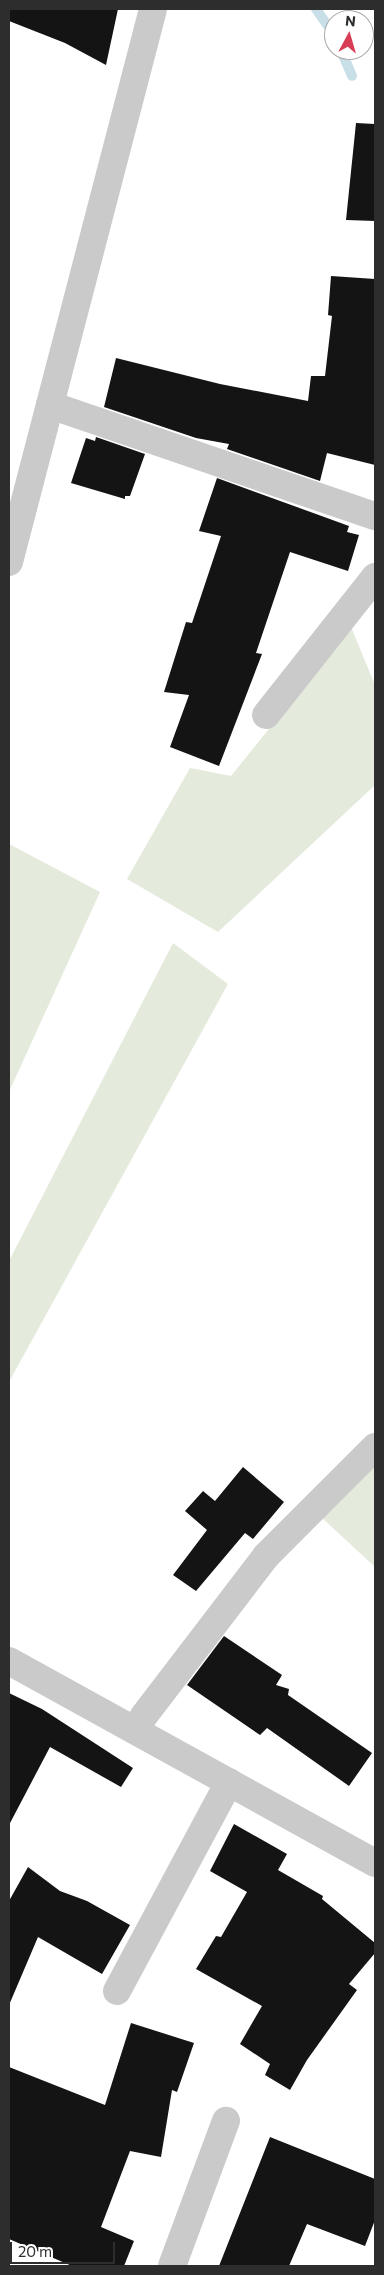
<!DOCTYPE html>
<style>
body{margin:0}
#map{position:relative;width:384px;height:2275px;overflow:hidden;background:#fff;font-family:Commissioner,sans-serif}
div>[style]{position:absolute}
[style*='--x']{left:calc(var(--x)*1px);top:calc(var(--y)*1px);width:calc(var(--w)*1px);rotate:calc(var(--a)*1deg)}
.green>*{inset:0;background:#e4eadc}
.stream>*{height:10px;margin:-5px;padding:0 5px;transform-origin:5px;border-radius:5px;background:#c9dfe8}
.building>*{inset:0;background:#141414}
.minor>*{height:28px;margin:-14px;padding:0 14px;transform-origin:14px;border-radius:14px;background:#cacaca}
span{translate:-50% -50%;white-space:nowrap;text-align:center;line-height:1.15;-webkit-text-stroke:5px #fff;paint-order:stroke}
.frame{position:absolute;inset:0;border:10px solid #2d2d2d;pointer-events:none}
.north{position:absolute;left:324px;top:10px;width:50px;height:50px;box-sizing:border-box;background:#fff;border:1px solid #ababab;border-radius:50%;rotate:6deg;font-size:14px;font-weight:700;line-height:20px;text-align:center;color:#2d2d2d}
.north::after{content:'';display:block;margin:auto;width:18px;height:22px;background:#d73d54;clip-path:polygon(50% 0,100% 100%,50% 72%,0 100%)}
.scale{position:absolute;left:10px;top:2242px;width:105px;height:22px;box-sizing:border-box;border:2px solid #2d2d2d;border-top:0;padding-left:6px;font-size:15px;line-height:18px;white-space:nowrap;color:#2d2d2d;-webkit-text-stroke:4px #fff;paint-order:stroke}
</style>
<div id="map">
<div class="green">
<div style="clip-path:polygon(351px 627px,375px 685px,375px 785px,218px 932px,127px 879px,190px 768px,231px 776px)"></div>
<div style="clip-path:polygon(9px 844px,100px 892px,9px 1092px)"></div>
<div style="clip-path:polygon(173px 943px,228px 984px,9px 1382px,9px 1261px)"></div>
<div style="clip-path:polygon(375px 1466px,375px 1567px,321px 1517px)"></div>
</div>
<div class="stream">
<div style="--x:316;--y:9;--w:32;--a:55"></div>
<div style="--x:341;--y:50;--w:28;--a:67"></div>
</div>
<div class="building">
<div style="clip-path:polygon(9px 9px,118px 9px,106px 65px,65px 43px,9px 21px)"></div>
<div style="clip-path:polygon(356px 123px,375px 124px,375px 221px,346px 220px)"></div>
<div style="clip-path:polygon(331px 276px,375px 279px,375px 465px,327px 453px,320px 481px,227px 449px,229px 444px,196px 438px,104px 407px,116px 358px,220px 384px,308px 401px,311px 376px,325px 376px,332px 316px,328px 315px)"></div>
<div style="clip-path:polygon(96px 437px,145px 454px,130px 496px,125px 496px,125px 499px,71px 483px,86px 438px,95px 441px)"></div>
<div style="clip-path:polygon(217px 478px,349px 526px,347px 532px,359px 535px,348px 571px,290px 552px,256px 653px,262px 654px,219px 766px,170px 747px,189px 695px,164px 692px,186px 622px,192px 623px,221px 536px,199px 531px)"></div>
<div style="clip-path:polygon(243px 1467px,284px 1502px,253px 1539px,245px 1533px,196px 1591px,173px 1575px,207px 1530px,185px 1511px,203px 1491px,215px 1501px)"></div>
<div style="clip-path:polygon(224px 1636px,282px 1675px,276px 1685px,289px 1689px,288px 1695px,372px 1753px,349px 1786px,267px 1728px,260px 1735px,187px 1685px)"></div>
<div style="clip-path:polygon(9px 1693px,42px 1709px,133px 1768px,121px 1787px,50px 1747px,9px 1825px)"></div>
<div style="clip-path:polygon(234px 1824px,287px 1854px,278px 1870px,323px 1896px,322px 1899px,375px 1943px,375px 1953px,349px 1984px,357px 1990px,307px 2060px,290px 2090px,265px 2075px,270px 2064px,240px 2044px,262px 2006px,196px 1969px,216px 1936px,221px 1937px,247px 1892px,210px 1871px)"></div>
<div style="clip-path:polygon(28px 1867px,60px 1891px,87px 1901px,130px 1925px,102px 1974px,38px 1937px,9px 2005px,9px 1901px)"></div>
<div style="clip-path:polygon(131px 2023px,194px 2043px,177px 2092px,172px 2090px,161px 2157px,130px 2151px,101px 2227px,134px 2241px,124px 2266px,72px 2266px,9px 2239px,9px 2067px,105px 2105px)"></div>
<div style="clip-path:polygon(270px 2137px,375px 2179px,375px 2220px,365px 2246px,307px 2224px,289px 2266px,219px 2266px)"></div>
</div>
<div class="minor">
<div style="--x:50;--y:405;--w:343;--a:18.9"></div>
<div style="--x:9;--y:562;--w:571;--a:-75.4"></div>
<div style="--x:266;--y:715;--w:176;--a:-51.7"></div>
<div style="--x:9;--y:1661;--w:418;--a:28.9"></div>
<div style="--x:143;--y:1717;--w:203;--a:-52.6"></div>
<div style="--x:266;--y:1556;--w:154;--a:-45"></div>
<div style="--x:117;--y:1991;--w:237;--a:-61.8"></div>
<div style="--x:172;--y:2266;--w:155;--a:-69.6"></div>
</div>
<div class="frame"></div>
<div class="north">N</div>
<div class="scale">20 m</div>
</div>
